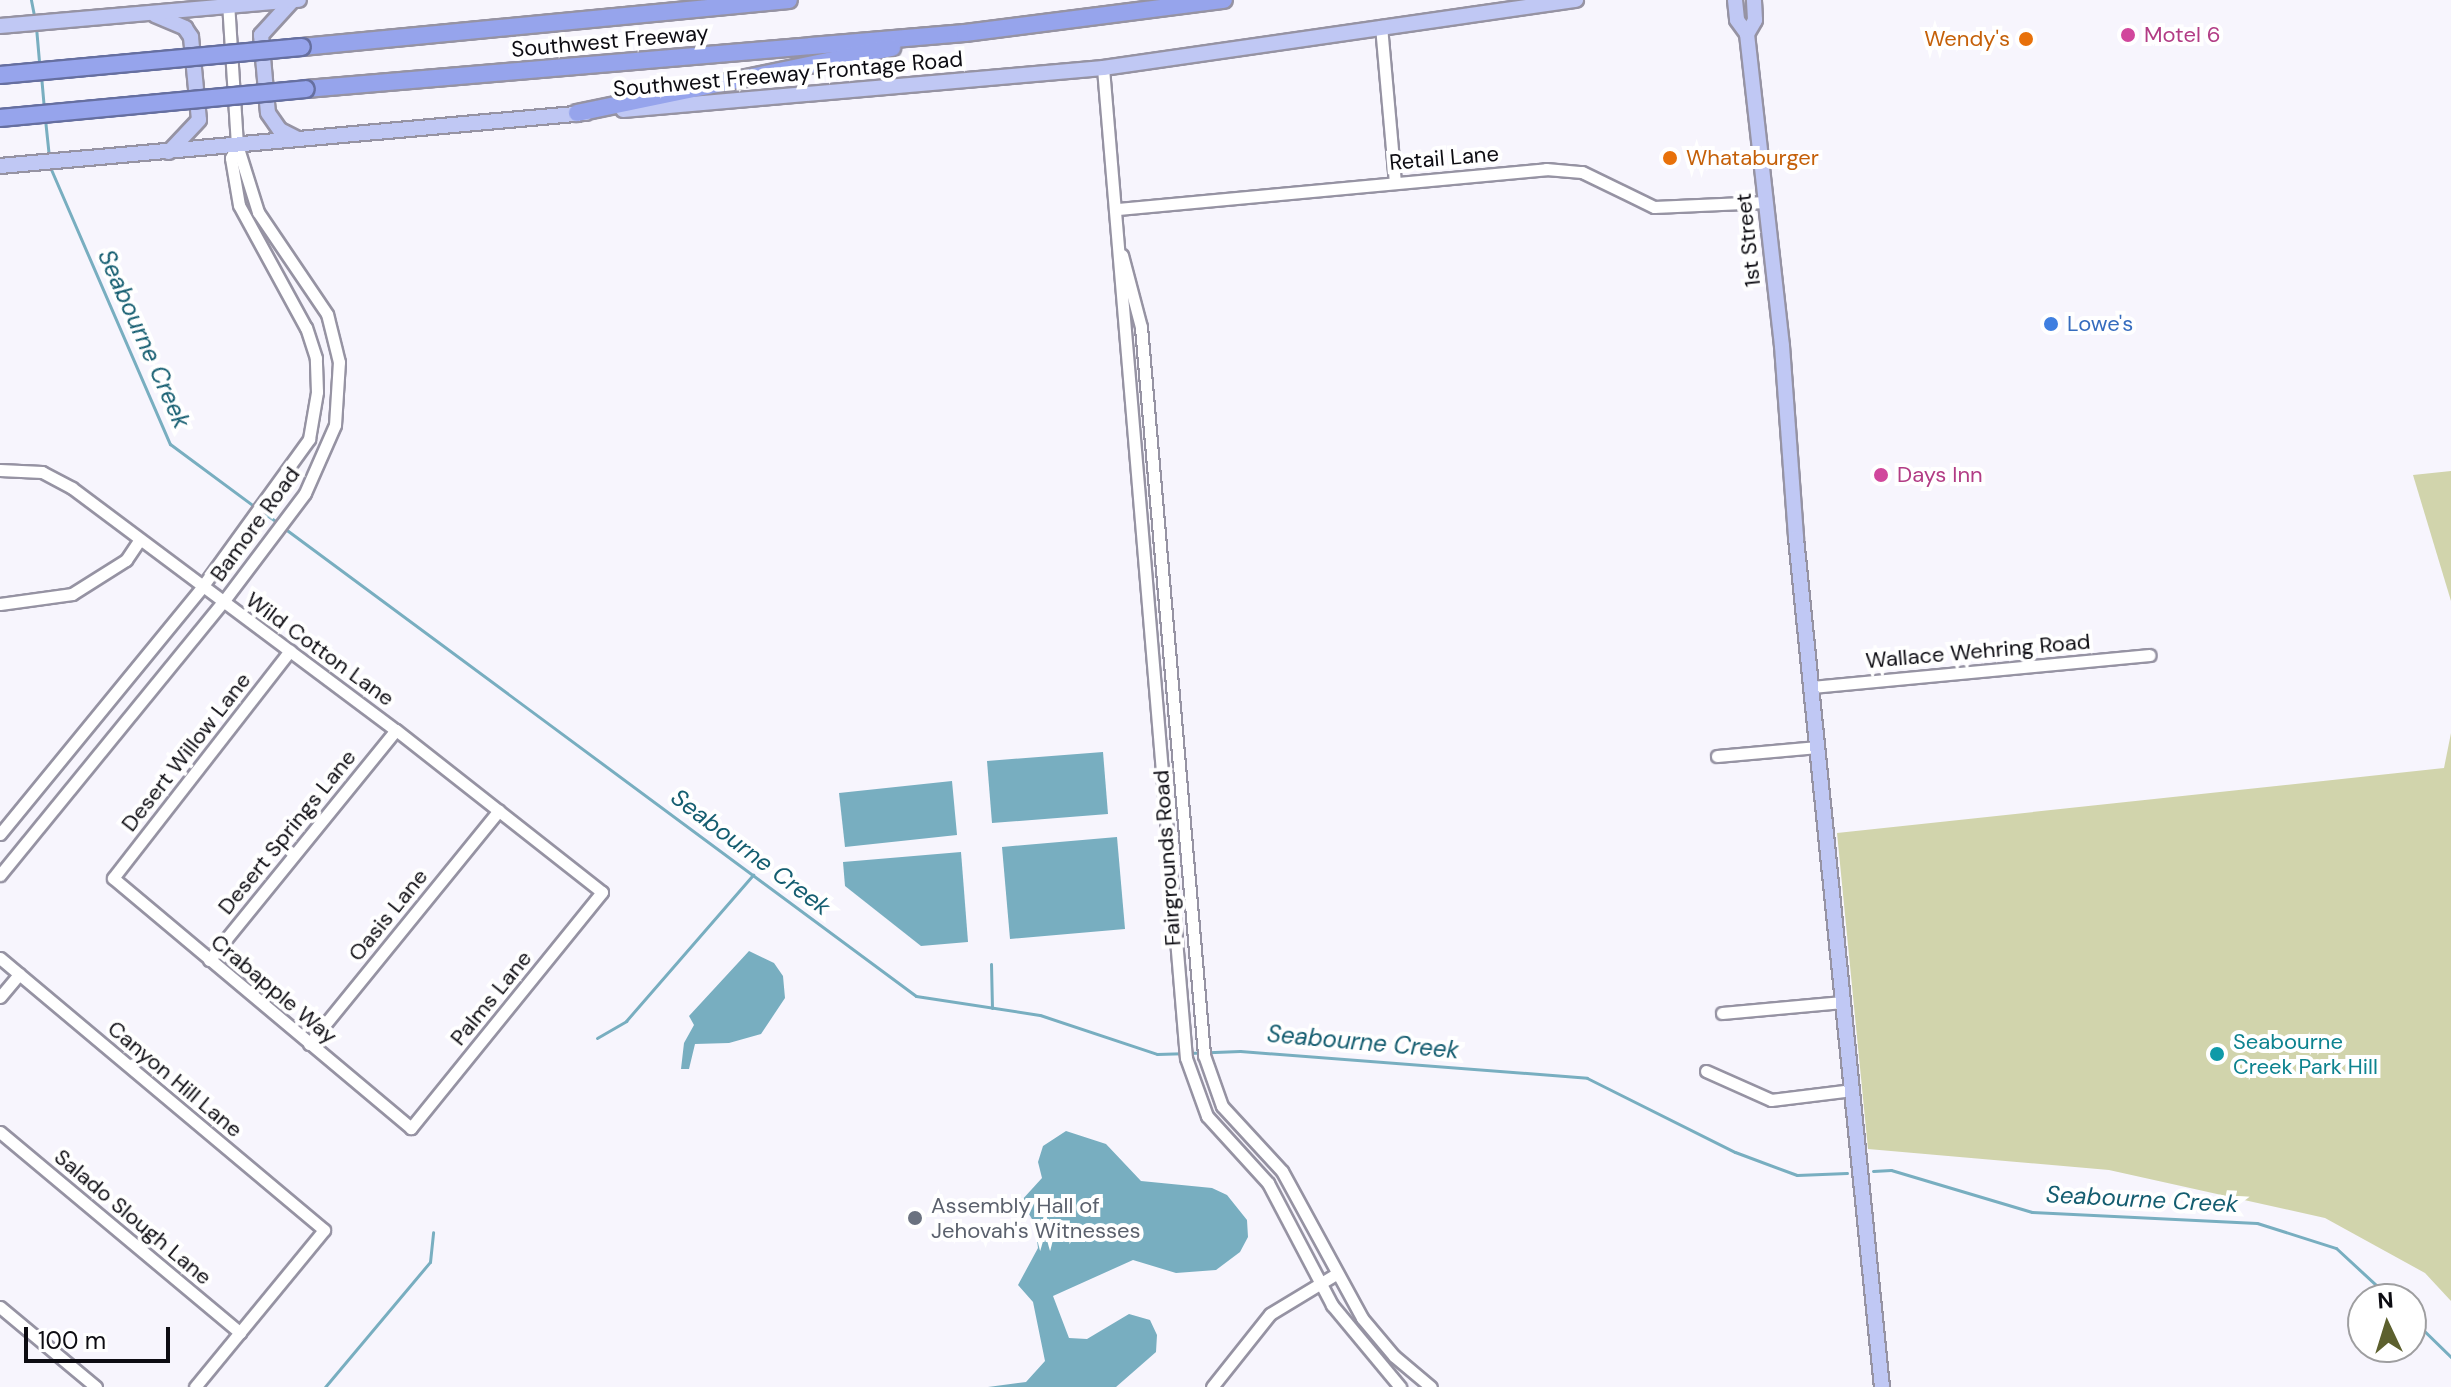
<!DOCTYPE html>
<style>
body{margin:0}
#map{position:relative;width:2451px;height:1387px;overflow:hidden;background:#f7f5fd;font-family:"DM Sans",sans-serif}
div>[style]{position:absolute}
[style*='--x']{left:calc(var(--x)*1px);top:calc(var(--y)*1px);width:calc(var(--w)*1px);rotate:calc(var(--a)*1deg)}
.green>*{inset:0;background:#d1d4ac}
.water>*{inset:0;background:#78aec0}
.stream>*{height:3px;margin:-1.5px;padding:0 1.5px;transform-origin:1.5px;border-radius:1.5px;background:#78aec0}
.roads{filter:drop-shadow(2px 0 #9693a3) drop-shadow(-2px 0 #9693a3) drop-shadow(0 2px #9693a3) drop-shadow(0 -2px #9693a3)}
.minor>*{height:11px;margin:-5.5px;padding:0 5.5px;transform-origin:5.5px;border-radius:5.5px;background:#fff}
.major>*{height:14px;margin:-7px;padding:0 7px;transform-origin:7px;border-radius:7px;background:#c0c8f4}
.highway>*{height:16px;margin:-8px;padding:0 8px;transform-origin:8px;border-radius:8px;background:#96a4ec}
.bridges{filter:drop-shadow(2px 0 #666fa0) drop-shadow(-2px 0 #666fa0) drop-shadow(0 2px #666fa0) drop-shadow(0 -2px #666fa0)}
.highway-bridge>*{height:16px;margin:-8px;padding:0 8px;transform-origin:8px;border-radius:8px;background:#96a4ec}
.dots>*{width:22px;height:22px;translate:-50% -50%;box-sizing:border-box;border:4px solid #fff;border-radius:50%}
span{translate:-50% -50%;white-space:nowrap;text-align:center;line-height:1.15;-webkit-text-stroke:8px #fff;paint-order:stroke}
.hotel-label{font-size:22px;color:#b23c85}
.left{translate:0 -50%;text-align:left}
.food-label{font-size:22px;color:#c56008}
.right{translate:-100% -50%;text-align:right}
.street-label{font-size:22px;color:#0d0c12}
.shop-label{font-size:22px;color:#366cbe}
.culture-label{font-size:22px;color:#0d838f}
.worship-label{font-size:22px;color:#5b616d}
.water-label{font-size:24px;color:#145d70;font-style:italic}
.north{position:absolute;left:2347px;top:1283px;width:80px;height:80px;box-sizing:border-box;background:#fff;border:2px solid #9e9ea0;border-radius:50%;rotate:356deg;font-size:22px;font-weight:700;line-height:32px;text-align:center;color:#0d0c12}
.north::after{content:'';display:block;margin:auto;width:28px;height:36px;background:#5c602e;clip-path:polygon(50% 0,100% 100%,50% 72%,0 100%)}
.scale{position:absolute;left:24px;top:1327px;width:146px;height:36px;box-sizing:border-box;border:4px solid #0d0c12;border-top:0;padding-left:10px;font-size:24px;line-height:28px;white-space:nowrap;color:#0d0c12;-webkit-text-stroke:6px #fff;paint-order:stroke}
</style>
<div id="map">
<div class="green">
<div style="clip-path:polygon(2451px 471px,2451px 601px,2413px 475px)"></div>
<div style="clip-path:polygon(2451px 733px,2451px 1301px,2425px 1273px,2325px 1218px,2109px 1170px,1868px 1149px,1837px 833px,2444px 768px)"></div>
</div>
<div class="water">
<div style="clip-path:polygon(1103px 752px,1108px 814px,992px 823px,987px 761px)"></div>
<div style="clip-path:polygon(952px 781px,957px 835px,845px 847px,839px 793px)"></div>
<div style="clip-path:polygon(1117px 837px,1125px 929px,1010px 939px,1002px 847px)"></div>
<div style="clip-path:polygon(961px 852px,968px 942px,921px 946px,845px 886px,843px 862px)"></div>
<div style="clip-path:polygon(749px 951px,774px 963px,783px 976px,785px 998px,761px 1034px,729px 1043px,695px 1044px,689px 1069px,681px 1069px,684px 1043px,694px 1025px,689px 1016px)"></div>
<div style="clip-path:polygon(1066px 1131px,1106px 1144px,1141px 1181px,1212px 1188px,1227px 1195px,1247px 1220px,1248px 1237px,1240px 1252px,1216px 1270px,1176px 1273px,1133px 1260px,1053px 1296px,1069px 1338px,1087px 1339px,1129px 1314px,1150px 1320px,1157px 1335px,1156px 1352px,1116px 1387px,988px 1387px,1026px 1382px,1045px 1361px,1033px 1302px,1018px 1285px,1038px 1248px,1035px 1224px,1021px 1201px,1042px 1178px,1038px 1162px,1043px 1146px)"></div>
</div>
<div class="stream">
<div style="--x:31;--y:0;--w:20;--a:79"></div>
<div style="--x:36;--y:27;--w:37;--a:85"></div>
<div style="--x:41;--y:75;--w:32;--a:85"></div>
<div style="--x:45;--y:119;--w:36;--a:84"></div>
<div style="--x:50;--y:167;--w:302;--a:66.6"></div>
<div style="--x:170;--y:444;--w:106;--a:36.5"></div>
<div style="--x:261;--y:511;--w:21;--a:35"></div>
<div style="--x:284;--y:528;--w:786;--a:36.52"></div>
<div style="--x:916;--y:996;--w:125;--a:8.7"></div>
<div style="--x:1040;--y:1015;--w:123;--a:18.4"></div>
<div style="--x:1157;--y:1054;--w:25;--a:-2"></div>
<div style="--x:991;--y:964;--w:44;--a:88.7"></div>
<div style="--x:597;--y:1038;--w:34;--a:-30"></div>
<div style="--x:626;--y:1021;--w:194;--a:-49"></div>
<div style="--x:1189;--y:1053;--w:51;--a:-2.2"></div>
<div style="--x:1240;--y:1051;--w:348;--a:4.4"></div>
<div style="--x:1587;--y:1078;--w:165;--a:26.6"></div>
<div style="--x:1735;--y:1152;--w:66;--a:20.4"></div>
<div style="--x:1797;--y:1175;--w:50;--a:-2.3"></div>
<div style="--x:1873;--y:1171;--w:18;--a:-3"></div>
<div style="--x:1891;--y:1170;--w:147;--a:16.6"></div>
<div style="--x:2032;--y:1212;--w:225;--a:2.8"></div>
<div style="--x:2257;--y:1223;--w:83;--a:17.6"></div>
<div style="--x:2336;--y:1248;--w:75;--a:42.8"></div>
<div style="--x:2411;--y:1318;--w:56;--a:44.3"></div>
<div style="--x:325;--y:1387;--w:163;--a:-50"></div>
<div style="--x:430;--y:1262;--w:30;--a:-84"></div>
</div>
<div class="roads">
<div class="minor">
<div style="--x:1381;--y:26;--w:157;--a:84.9"></div>
<div style="--x:1103;--y:68;--w:993;--a:85.21"></div>
<div style="--x:1186;--y:1058;--w:62;--a:70.1"></div>
<div style="--x:1207;--y:1116;--w:91;--a:47.7"></div>
<div style="--x:1268;--y:1183;--w:138;--a:62.3"></div>
<div style="--x:1332;--y:1305;--w:107;--a:50.3"></div>
<div style="--x:1118;--y:209;--w:430;--a:-5.3"></div>
<div style="--x:1546;--y:169;--w:36;--a:5"></div>
<div style="--x:1582;--y:172;--w:80;--a:25.9"></div>
<div style="--x:1654;--y:207;--w:112;--a:-2.6"></div>
<div style="--x:1122;--y:255;--w:74;--a:75.2"></div>
<div style="--x:1141;--y:327;--w:731;--a:85.05"></div>
<div style="--x:1204;--y:1055;--w:54;--a:70.6"></div>
<div style="--x:1222;--y:1106;--w:88;--a:47.3"></div>
<div style="--x:1282;--y:1171;--w:167;--a:61.4"></div>
<div style="--x:1362;--y:1318;--w:50;--a:49.9"></div>
<div style="--x:1394;--y:1356;--w:48;--a:40"></div>
<div style="--x:0;--y:470;--w:42;--a:2.7"></div>
<div style="--x:42;--y:472;--w:34;--a:28"></div>
<div style="--x:72;--y:488;--w:404;--a:36.8"></div>
<div style="--x:396;--y:730;--w:262;--a:38.2"></div>
<div style="--x:602;--y:892;--w:304;--a:129"></div>
<div style="--x:411;--y:1128;--w:389;--a:-140"></div>
<div style="--x:113;--y:878;--w:288;--a:-52.1"></div>
<div style="--x:0;--y:604;--w:73;--a:-7.9"></div>
<div style="--x:72;--y:594;--w:64;--a:-32.2"></div>
<div style="--x:126;--y:560;--w:23;--a:-56"></div>
<div style="--x:1812;--y:687;--w:339;--a:-5.4"></div>
<div style="--x:1717;--y:756;--w:101;--a:-5.1"></div>
<div style="--x:0;--y:834;--w:319;--a:-50.7"></div>
<div style="--x:202;--y:587;--w:183;--a:-54.1"></div>
<div style="--x:309;--y:439;--w:48;--a:-80.3"></div>
<div style="--x:317;--y:392;--w:34;--a:-92"></div>
<div style="--x:316;--y:358;--w:32;--a:-108"></div>
<div style="--x:306;--y:328;--w:140;--a:-118.6"></div>
<div style="--x:239;--y:205;--w:48;--a:-99.7"></div>
<div style="--x:231;--y:158;--w:14;--a:-65"></div>
<div style="--x:0;--y:875;--w:353;--a:-50.8"></div>
<div style="--x:223;--y:602;--w:136;--a:-53"></div>
<div style="--x:305;--y:493;--w:74;--a:-66.2"></div>
<div style="--x:335;--y:425;--w:63;--a:-86.4"></div>
<div style="--x:339;--y:362;--w:49;--a:-104"></div>
<div style="--x:327;--y:314;--w:123;--a:-124.1"></div>
<div style="--x:258;--y:212;--w:70;--a:-107.4"></div>
<div style="--x:237;--y:145;--w:143;--a:-93.6"></div>
<div style="--x:0;--y:958;--w:423;--a:40"></div>
<div style="--x:324;--y:1230;--w:203;--a:129.4"></div>
<div style="--x:209;--y:960;--w:296;--a:-50.9"></div>
<div style="--x:0;--y:997;--w:30;--a:-50"></div>
<div style="--x:1722;--y:1013;--w:121;--a:-5.2"></div>
<div style="--x:309;--y:1044;--w:301;--a:-50.9"></div>
<div style="--x:1706;--y:1071;--w:71;--a:24"></div>
<div style="--x:1771;--y:1100;--w:82;--a:-7"></div>
<div style="--x:0;--y:1132;--w:313;--a:39.9"></div>
<div style="--x:0;--y:1307;--w:125;--a:39.8"></div>
<div style="--x:1212;--y:1387;--w:93;--a:-51.5"></div>
<div style="--x:1270;--y:1314;--w:77;--a:-31.2"></div>
</div>
<div class="major">
<div style="--x:1735;--y:0;--w:20;--a:84"></div>
<div style="--x:1737;--y:20;--w:17;--a:54"></div>
<div style="--x:1747;--y:34;--w:314;--a:83.6"></div>
<div style="--x:1782;--y:346;--w:193;--a:85.8"></div>
<div style="--x:1796;--y:538;--w:853;--a:84.22"></div>
<div style="--x:292;--y:1;--w:46;--a:132.4"></div>
<div style="--x:261;--y:35;--w:78;--a:84.9"></div>
<div style="--x:268;--y:113;--w:21;--a:55"></div>
<div style="--x:280;--y:130;--w:20;--a:27"></div>
<div style="--x:155;--y:15;--w:33;--a:23"></div>
<div style="--x:185;--y:28;--w:11;--a:56"></div>
<div style="--x:191;--y:37;--w:83;--a:84.5"></div>
<div style="--x:199;--y:120;--w:44;--a:133.2"></div>
<div style="--x:0;--y:26;--w:300;--a:-5"></div>
<div style="--x:1747;--y:34;--w:16;--a:-60"></div>
<div style="--x:1755;--y:20;--w:20;--a:-93"></div>
<div style="--x:623;--y:110;--w:482;--a:-5"></div>
<div style="--x:1103;--y:68;--w:478;--a:-8.2"></div>
<div style="--x:0;--y:166;--w:588;--a:-5.17"></div>
</div>
<div class="highway">
<div style="--x:302;--y:47;--w:489;--a:-5.5"></div>
<div style="--x:306;--y:89;--w:661;--a:-4.86"></div>
<div style="--x:965;--y:33;--w:261;--a:-7.3"></div>
<div style="--x:577;--y:113;--w:322;--a:-11.7"></div>
</div>
</div>
<div class="bridges">
<div class="highway-bridge">
<div style="--x:0;--y:75;--w:303;--a:-5.3"></div>
<div style="--x:0;--y:118;--w:307;--a:-5.4"></div>
</div>
</div>
<div class="dots">
<div style="left:2128px;top:35px;background:#d1479c"></div>
<div style="left:2026px;top:39px;background:#e8710a"></div>
<div style="left:1670px;top:158px;background:#e8710a"></div>
<div style="left:2051px;top:324px;background:#3f7fe0"></div>
<div style="left:1881px;top:475px;background:#d1479c"></div>
<div style="left:2217px;top:1054px;background:#0f9aa8"></div>
<div style="left:915px;top:1218px;background:#6b7280"></div>
</div>
<div class="hotel-label">
<span class="left" style="left:2144px;top:35px">Motel 6</span>
<span class="left" style="left:1897px;top:475px">Days Inn</span>
</div>
<div class="food-label">
<span class="right" style="left:2010px;top:39px">Wendy's</span>
<span class="left" style="left:1686px;top:158px">Whataburger</span>
</div>
<div class="street-label">
<span style="left:610px;top:41px;rotate:-5deg">Southwest Freeway</span>
<span style="left:788px;top:74px;rotate:-5deg">Southwest Freeway Frontage Road</span>
<span style="left:1444px;top:158px;rotate:-5deg">Retail Lane</span>
<span style="left:1748px;top:240px;rotate:-96deg">1st Street</span>
<span style="left:255px;top:524px;rotate:-54deg">Bamore Road</span>
<span style="left:320px;top:649px;rotate:36deg">Wild Cotton Lane</span>
<span style="left:1978px;top:651px;rotate:-5deg">Wallace Wehring Road</span>
<span style="left:186px;top:752px;rotate:-52deg">Desert Willow Lane</span>
<span style="left:287px;top:832px;rotate:-51deg">Desert Springs Lane</span>
<span style="left:1167px;top:858px;rotate:-94deg">Fairgrounds Road</span>
<span style="left:388px;top:915px;rotate:-51deg">Oasis Lane</span>
<span style="left:274px;top:989px;rotate:40deg">Crabapple Way</span>
<span style="left:491px;top:998px;rotate:-51deg">Palms Lane</span>
<span style="left:175px;top:1079px;rotate:40deg">Canyon Hill Lane</span>
<span style="left:133px;top:1217px;rotate:40deg">Salado Slough Lane</span>
</div>
<div class="shop-label">
<span class="left" style="left:2067px;top:324px">Lowe's</span>
</div>
<div class="culture-label">
<span class="left" style="left:2233px;top:1054px">Seabourne<br>Creek Park Hill</span>
</div>
<div class="worship-label">
<span class="left" style="left:931px;top:1218px">Assembly Hall of<br>Jehovah's Witnesses</span>
</div>
<div class="water-label">
<span style="left:144px;top:339px;rotate:66deg">Seabourne Creek</span>
<span style="left:751px;top:852px;rotate:37deg">Seabourne Creek</span>
<span style="left:1363px;top:1042px;rotate:5deg">Seabourne Creek</span>
<span style="left:2142px;top:1199px;rotate:3deg">Seabourne Creek</span>
</div>
<div class="north">N</div>
<div class="scale">100 m</div>
</div>
